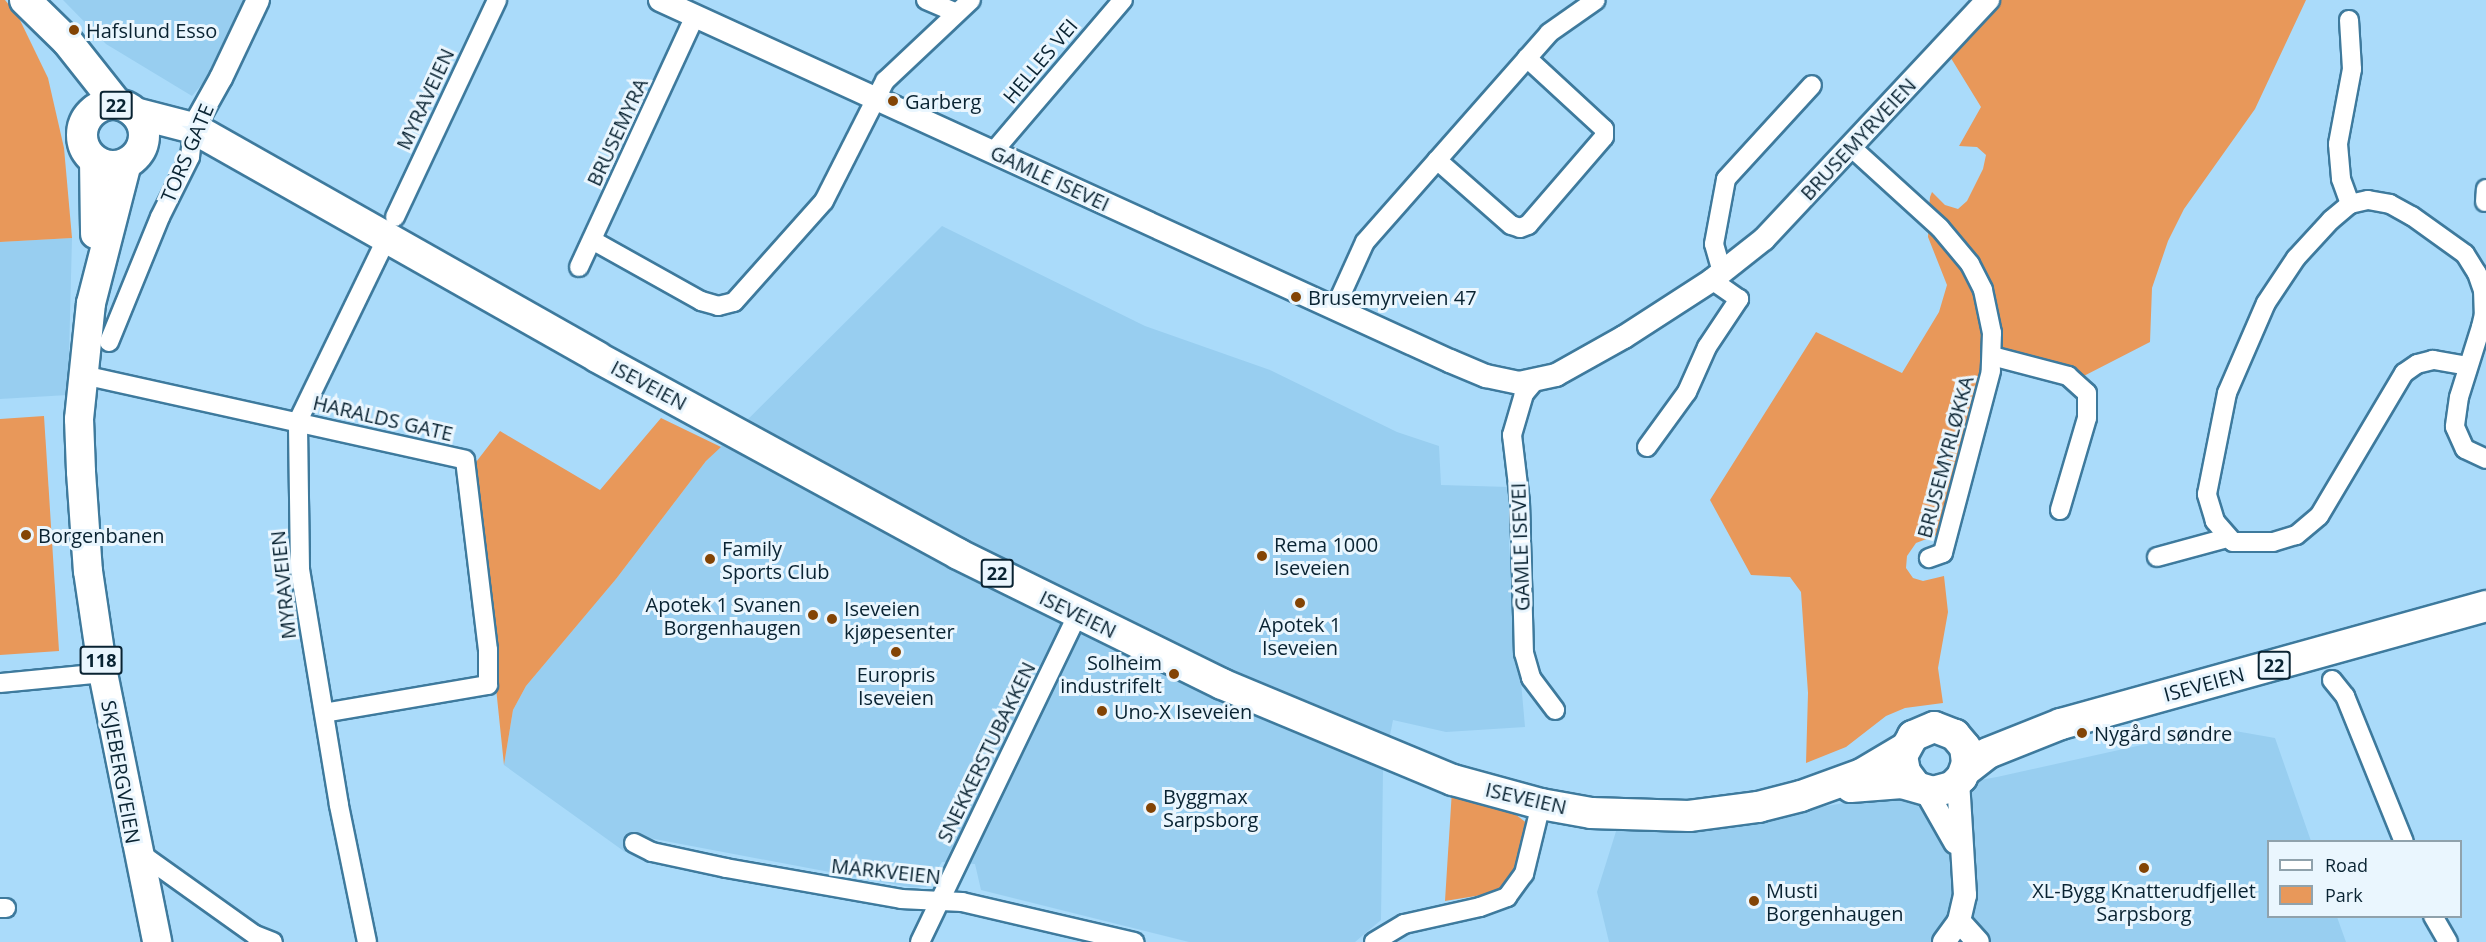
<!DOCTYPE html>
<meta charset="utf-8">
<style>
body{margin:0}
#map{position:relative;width:2486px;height:942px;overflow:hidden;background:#aadbfa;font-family:"Open Sans",sans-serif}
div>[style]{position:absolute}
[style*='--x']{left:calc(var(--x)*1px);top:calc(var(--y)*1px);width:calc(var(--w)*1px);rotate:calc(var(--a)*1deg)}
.built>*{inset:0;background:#98cef0}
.green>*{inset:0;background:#e8985a}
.roads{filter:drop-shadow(2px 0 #3e7a9d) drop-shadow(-2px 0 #3e7a9d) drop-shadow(0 2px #3e7a9d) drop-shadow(0 -2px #3e7a9d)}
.minor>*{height:18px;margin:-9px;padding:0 9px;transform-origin:9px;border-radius:9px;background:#fff}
.tertiary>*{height:22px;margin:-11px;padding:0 11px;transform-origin:11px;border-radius:11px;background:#fff}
.primary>*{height:28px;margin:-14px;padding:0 14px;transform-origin:14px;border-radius:14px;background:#fff}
.trunk>*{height:30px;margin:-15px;padding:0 15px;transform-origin:15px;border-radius:15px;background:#fff}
.trunk>.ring{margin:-15px;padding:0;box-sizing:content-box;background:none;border:30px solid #fff;border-radius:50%}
.dots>*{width:16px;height:16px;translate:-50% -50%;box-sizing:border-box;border:3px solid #eaf6fe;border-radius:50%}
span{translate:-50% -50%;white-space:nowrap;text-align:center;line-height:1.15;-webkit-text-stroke:6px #eaf6fe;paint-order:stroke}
.shield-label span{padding:2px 4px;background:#eaf6fe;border:2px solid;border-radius:4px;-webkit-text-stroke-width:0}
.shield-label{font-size:18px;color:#092332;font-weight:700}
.poi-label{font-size:20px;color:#092332}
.left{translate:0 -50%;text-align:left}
.right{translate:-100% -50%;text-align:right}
.street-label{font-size:20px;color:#092332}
.legend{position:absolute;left:2267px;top:840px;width:195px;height:78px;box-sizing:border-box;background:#eaf6fe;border:2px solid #90a2ac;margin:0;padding:8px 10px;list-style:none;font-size:18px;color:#092332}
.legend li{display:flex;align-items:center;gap:12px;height:30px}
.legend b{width:30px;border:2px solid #90a2ac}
</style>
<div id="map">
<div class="built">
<div style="clip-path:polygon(63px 0,245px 0,212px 72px,192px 96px,106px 44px)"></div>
<div style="clip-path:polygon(942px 226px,1145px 326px,1270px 370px,1397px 432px,1439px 446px,1441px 485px,1509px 487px,1509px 545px,1525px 727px,1446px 732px,1393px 720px,1383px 771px,1381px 920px,1355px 942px,1189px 942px,981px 890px,975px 864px,942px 862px,926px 887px,909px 887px,649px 838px,625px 852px,504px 765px,513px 710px,526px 686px,616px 579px,706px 461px)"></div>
<div style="clip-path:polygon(72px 238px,68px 395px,0 399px,0 242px)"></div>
<div style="clip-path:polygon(2235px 731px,2275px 738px,2311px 841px,2268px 842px,2268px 916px,2337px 917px,2346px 942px,1609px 942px,1597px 892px,1618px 825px,1773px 815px,1997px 777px,2155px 742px)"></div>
</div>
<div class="green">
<div style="clip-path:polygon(0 0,5px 0,18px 16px,48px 78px,64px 148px,72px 238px,0 242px)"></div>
<div style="clip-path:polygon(2001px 0,2306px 0,2255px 109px,2184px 209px,2168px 241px,2152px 288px,2150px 342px,2076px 380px,1992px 356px,1942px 533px,1916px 543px,1907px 556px,1906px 568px,1913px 578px,1923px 581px,1944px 576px,1948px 612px,1938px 668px,1943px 703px,1905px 708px,1886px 716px,1846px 747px,1806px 763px,1808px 693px,1801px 592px,1790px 577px,1751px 575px,1710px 500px,1816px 332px,1902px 373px,1939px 312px,1947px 285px,1928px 237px,1929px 218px,1991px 290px,1985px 272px,1962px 238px,1929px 208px,1930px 197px,1932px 192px,1945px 205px,1958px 209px,1967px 201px,1983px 169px,1986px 155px,1977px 147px,1959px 146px,1981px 107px,1949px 55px)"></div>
<div style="clip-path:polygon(44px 416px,59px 651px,0 655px,0 419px)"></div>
<div style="clip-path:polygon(661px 418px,721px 447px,706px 461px,616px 579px,526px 686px,513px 710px,504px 765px,473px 466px,500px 431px,600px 490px)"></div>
<div style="clip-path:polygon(1452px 790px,1502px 804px,1528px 824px,1520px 867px,1507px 886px,1494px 893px,1445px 901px)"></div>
</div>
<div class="roads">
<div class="minor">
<div style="--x:926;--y:0;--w:33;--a:23"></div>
<div style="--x:2349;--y:20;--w:49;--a:86.5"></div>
<div style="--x:2352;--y:69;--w:76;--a:100.6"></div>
<div style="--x:2338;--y:144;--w:35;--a:85"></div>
<div style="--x:2341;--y:179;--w:27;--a:70"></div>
<div style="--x:1851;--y:147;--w:120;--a:42.3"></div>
<div style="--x:1940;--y:228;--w:47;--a:50.2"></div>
<div style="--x:1970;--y:264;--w:29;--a:63"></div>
<div style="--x:1983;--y:290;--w:44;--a:78.2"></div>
<div style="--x:1992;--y:333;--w:38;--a:92"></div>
<div style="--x:1991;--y:371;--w:188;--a:104.8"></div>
<div style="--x:1943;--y:553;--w:15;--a:160"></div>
<div style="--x:993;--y:152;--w:200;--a:-49.5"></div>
<div style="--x:1437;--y:160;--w:98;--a:41.3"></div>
<div style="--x:1511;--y:225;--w:9;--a:18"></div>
<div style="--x:1520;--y:228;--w:9;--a:-21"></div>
<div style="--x:1528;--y:225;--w:116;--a:-49.2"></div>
<div style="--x:1604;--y:137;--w:8;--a:-90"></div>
<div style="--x:1604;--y:129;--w:105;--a:-137.3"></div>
<div style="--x:2485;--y:202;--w:13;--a:-86"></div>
<div style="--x:395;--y:217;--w:240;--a:-64.8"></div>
<div style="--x:592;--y:240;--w:125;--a:29.2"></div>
<div style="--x:701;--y:301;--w:18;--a:16"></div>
<div style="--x:718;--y:306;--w:16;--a:-14"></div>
<div style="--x:734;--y:302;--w:135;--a:-48.3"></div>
<div style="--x:824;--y:201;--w:135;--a:-63.1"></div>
<div style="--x:885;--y:81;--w:118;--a:-43.3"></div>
<div style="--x:579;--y:267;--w:277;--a:-65.2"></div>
<div style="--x:1722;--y:272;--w:29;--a:-106"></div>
<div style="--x:1714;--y:244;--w:66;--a:-79.5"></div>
<div style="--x:1726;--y:179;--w:127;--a:-47.5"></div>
<div style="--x:1335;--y:308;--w:72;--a:-65.6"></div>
<div style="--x:1365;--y:242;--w:278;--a:-48.6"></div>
<div style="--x:1549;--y:33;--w:57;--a:-35.1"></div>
<div style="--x:109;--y:342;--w:135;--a:-67.8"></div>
<div style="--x:160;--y:217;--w:67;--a:-63.4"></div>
<div style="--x:190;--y:157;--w:29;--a:-84"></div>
<div style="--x:1992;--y:356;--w:79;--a:14.7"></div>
<div style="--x:2068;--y:376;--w:25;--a:42"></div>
<div style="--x:2087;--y:393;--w:25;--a:90"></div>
<div style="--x:2087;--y:418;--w:96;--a:106.4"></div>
<div style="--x:2468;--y:366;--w:36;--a:-170"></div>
<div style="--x:2433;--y:360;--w:16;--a:166"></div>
<div style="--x:2417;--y:364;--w:16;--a:145"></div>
<div style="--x:2404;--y:373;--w:166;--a:120.7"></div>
<div style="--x:2319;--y:516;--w:30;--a:140"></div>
<div style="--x:2296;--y:535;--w:24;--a:163"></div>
<div style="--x:2273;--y:542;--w:40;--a:180"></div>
<div style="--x:2233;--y:542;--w:28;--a:-131"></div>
<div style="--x:2215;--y:521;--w:28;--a:-107"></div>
<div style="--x:2207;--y:494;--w:103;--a:-78.8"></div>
<div style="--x:2227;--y:393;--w:98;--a:-66.6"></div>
<div style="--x:2266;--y:303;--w:54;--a:-56.3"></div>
<div style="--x:2296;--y:258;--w:52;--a:-47.4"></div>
<div style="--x:2331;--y:220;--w:25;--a:-40"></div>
<div style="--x:2350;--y:204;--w:18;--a:-13"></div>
<div style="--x:2368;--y:200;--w:22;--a:10"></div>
<div style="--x:2390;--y:204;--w:25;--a:29"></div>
<div style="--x:2412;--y:216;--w:65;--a:35.6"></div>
<div style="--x:2465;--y:254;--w:22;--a:58"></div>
<div style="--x:2477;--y:273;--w:18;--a:71"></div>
<div style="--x:2483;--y:290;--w:24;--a:88"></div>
<div style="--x:2484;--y:314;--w:13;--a:103"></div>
<div style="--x:2481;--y:327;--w:73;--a:107.4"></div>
<div style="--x:2459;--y:397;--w:30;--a:98"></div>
<div style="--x:2455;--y:427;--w:24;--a:66"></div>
<div style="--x:2465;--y:449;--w:23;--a:25"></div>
<div style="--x:83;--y:375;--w:391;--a:12.5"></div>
<div style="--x:465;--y:460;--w:191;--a:83.1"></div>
<div style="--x:488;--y:650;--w:35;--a:90"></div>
<div style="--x:488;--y:685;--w:166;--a:170.3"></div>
<div style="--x:1534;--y:382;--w:16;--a:130"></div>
<div style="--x:1524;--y:394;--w:43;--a:106.3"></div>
<div style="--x:1512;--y:435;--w:67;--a:83.2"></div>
<div style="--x:1520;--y:502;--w:151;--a:88.5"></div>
<div style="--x:1524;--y:653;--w:26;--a:74"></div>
<div style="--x:1531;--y:678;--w:40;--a:53"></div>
<div style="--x:1647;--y:447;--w:68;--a:-54"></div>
<div style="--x:1687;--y:392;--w:49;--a:-66"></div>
<div style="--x:1707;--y:347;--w:58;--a:-56.3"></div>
<div style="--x:1739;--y:299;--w:33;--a:-145"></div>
<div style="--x:2157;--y:557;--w:73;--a:-15.2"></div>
<div style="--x:2332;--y:680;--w:21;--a:51"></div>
<div style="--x:2345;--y:696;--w:157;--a:68"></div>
<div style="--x:0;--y:683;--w:103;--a:-5.5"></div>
<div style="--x:634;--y:843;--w:20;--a:27"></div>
<div style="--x:652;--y:852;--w:76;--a:12.2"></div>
<div style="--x:726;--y:868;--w:178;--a:10"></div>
<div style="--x:901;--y:899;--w:61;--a:2.8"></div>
<div style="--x:962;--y:902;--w:177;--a:13.1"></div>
<div style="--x:137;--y:857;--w:10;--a:6"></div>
<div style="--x:147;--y:858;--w:133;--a:35.5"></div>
<div style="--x:255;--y:935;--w:19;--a:21"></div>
<div style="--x:0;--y:908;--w:6;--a:0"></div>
<div style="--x:2433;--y:916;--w:30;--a:60"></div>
<div style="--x:367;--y:942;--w:140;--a:-101.6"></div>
<div style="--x:339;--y:805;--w:239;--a:-99.4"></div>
<div style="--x:300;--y:569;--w:148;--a:-90.8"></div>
<div style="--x:298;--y:421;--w:203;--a:-64.1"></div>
<div style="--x:920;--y:942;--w:364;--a:-64.3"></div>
<div style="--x:1374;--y:942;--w:35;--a:-31"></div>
<div style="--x:1404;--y:924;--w:78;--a:-12.6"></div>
<div style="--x:1480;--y:907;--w:29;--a:-20"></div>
<div style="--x:1507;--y:897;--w:29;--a:-54"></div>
<div style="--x:1524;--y:874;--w:72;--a:-76.3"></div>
</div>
<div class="tertiary">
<div style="--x:660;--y:0;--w:869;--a:24.56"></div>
<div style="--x:1450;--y:361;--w:39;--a:23"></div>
<div style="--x:1486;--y:376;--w:34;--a:12"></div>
<div style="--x:1519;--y:383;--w:38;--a:-12"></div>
<div style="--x:1556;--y:375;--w:78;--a:-29.2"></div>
<div style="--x:1624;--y:337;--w:105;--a:-32.9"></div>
<div style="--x:1712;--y:280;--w:66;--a:-38.3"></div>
<div style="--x:1764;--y:239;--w:328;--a:-46.9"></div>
<div style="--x:193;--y:128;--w:57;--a:-60.8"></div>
<div style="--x:221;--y:78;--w:86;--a:-64.6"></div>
<div style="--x:1926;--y:791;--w:59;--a:60.4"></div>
<div style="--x:1959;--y:921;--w:28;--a:48"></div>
<div style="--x:1944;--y:942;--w:26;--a:-54"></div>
<div style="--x:1959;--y:921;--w:27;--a:-77"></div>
<div style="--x:1965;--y:895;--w:113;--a:-93.5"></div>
</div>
<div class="primary">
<div style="--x:94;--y:159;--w:75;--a:89.2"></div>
<div style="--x:127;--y:163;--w:145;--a:104.4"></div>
<div style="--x:91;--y:303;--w:117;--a:95.9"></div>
<div style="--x:79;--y:419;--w:53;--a:87.8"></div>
<div style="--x:81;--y:472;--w:99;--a:86"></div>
<div style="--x:88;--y:571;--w:103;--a:81.6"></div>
<div style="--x:103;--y:673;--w:274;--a:78.6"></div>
</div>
<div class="trunk">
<div style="--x:25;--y:0;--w:59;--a:44.3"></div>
<div style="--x:67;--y:41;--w:80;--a:51.6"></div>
<div class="ring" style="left:82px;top:104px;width:32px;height:32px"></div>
<div style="--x:135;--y:113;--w:60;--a:14.5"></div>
<div style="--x:193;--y:128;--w:464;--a:29.5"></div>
<div style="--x:597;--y:357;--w:411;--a:28.6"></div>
<div style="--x:958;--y:554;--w:294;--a:26.2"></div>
<div style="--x:1222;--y:684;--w:250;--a:22.6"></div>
<div style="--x:1453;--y:780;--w:91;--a:15.3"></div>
<div style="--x:1541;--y:804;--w:51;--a:10.2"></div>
<div style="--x:1591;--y:813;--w:98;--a:1.8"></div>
<div style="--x:1689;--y:816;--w:70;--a:-7.4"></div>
<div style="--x:1758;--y:807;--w:44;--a:-14.3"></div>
<div style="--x:1801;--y:796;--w:65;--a:-19.8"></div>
<div style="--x:1862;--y:774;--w:49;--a:-30.8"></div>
<div style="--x:1965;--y:771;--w:29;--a:-38"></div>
<div style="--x:1988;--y:753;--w:79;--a:-21.7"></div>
<div style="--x:2061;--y:724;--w:441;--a:-15.5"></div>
<div style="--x:1851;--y:787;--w:51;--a:-4.5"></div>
<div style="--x:1902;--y:783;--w:32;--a:16"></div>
<div style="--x:1933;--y:792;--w:20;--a:-15"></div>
<div style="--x:1952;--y:787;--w:14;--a:-45"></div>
<div style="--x:1962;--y:777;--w:15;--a:-70"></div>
<div style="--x:1967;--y:763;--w:16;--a:-97"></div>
<div style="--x:1965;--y:747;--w:16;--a:-130"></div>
<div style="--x:1955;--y:735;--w:22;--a:-159"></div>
<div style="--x:1934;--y:727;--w:23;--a:157"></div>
<div style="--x:1913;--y:736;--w:23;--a:119"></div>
<div style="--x:1902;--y:756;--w:16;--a:79"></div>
<div style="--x:1905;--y:772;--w:15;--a:53"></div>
</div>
</div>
<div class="dots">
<div style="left:74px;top:30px;background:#834405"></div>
<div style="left:893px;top:101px;background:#834405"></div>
<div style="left:1296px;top:297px;background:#834405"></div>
<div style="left:26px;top:535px;background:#834405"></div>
<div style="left:1262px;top:556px;background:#834405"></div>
<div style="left:710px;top:559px;background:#834405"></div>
<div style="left:1300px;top:603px;background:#834405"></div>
<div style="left:813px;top:615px;background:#834405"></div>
<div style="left:832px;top:619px;background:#834405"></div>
<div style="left:896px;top:652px;background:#834405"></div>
<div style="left:1174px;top:674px;background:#834405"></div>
<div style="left:1102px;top:711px;background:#834405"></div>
<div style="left:2082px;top:733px;background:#834405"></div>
<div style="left:1151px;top:808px;background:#834405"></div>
<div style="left:2144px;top:868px;background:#834405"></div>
<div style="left:1754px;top:901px;background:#834405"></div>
</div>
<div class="shield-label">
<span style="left:116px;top:105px">22</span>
<span style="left:997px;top:573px">22</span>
<span style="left:101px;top:660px">118</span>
<span style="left:2274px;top:665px">22</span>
</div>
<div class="poi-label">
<span class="left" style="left:86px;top:30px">Hafslund Esso</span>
<span class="left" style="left:905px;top:101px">Garberg</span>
<span class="left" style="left:1308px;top:297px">Brusemyrveien 47</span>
<span class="left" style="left:38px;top:535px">Borgenbanen</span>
<span class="left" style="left:1274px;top:556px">Rema 1000<br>Iseveien</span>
<span class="left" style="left:722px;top:560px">Family<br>Sports Club</span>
<span class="right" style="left:801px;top:616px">Apotek 1 Svanen<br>Borgenhaugen</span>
<span class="left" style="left:844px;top:620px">Iseveien<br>kjøpesenter</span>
<span style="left:1300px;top:636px">Apotek 1<br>Iseveien</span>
<span class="right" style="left:1162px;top:674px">Solheim<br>industrifelt</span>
<span style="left:896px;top:686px">Europris<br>Iseveien</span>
<span class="left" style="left:1114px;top:711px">Uno-X Iseveien</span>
<span class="left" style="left:2094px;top:733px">Nygård søndre</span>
<span class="left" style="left:1163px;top:808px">Byggmax<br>Sarpsborg</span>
<span class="left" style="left:1766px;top:902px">Musti<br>Borgenhaugen</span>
<span style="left:2144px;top:902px">XL-Bygg Knatterudfjellet<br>Sarpsborg</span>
</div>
<div class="street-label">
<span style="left:1040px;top:61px;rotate:-50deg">HELLES VEI</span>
<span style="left:425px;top:99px;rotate:-65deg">MYRAVEIEN</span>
<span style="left:617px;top:132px;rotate:-65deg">BRUSEMYRA</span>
<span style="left:1858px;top:139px;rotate:-47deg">BRUSEMYRVEIEN</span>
<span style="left:187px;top:153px;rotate:-67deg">TORS GATE</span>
<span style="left:1050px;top:178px;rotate:25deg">GAMLE ISEVEI</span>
<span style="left:649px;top:385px;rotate:28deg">ISEVEIEN</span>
<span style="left:383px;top:418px;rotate:13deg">HARALDS GATE</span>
<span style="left:1945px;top:457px;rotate:-75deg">BRUSEMYRLØKKA</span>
<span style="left:1520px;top:547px;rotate:-92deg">GAMLE ISEVEI</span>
<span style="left:283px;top:585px;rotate:-96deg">MYRAVEIEN</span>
<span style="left:1078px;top:614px;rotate:26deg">ISEVEIEN</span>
<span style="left:2204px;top:684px;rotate:-15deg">ISEVEIEN</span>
<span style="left:986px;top:752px;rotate:-64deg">SNEKKERSTUBAKKEN</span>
<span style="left:121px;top:772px;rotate:80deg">SKJEBERGVEIEN</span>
<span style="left:1526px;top:798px;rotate:13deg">ISEVEIEN</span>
<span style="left:886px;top:871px;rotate:6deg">MARKVEIEN</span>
</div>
<ul class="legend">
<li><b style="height:8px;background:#fff"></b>Road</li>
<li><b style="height:16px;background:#e8985a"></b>Park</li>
</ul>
</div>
